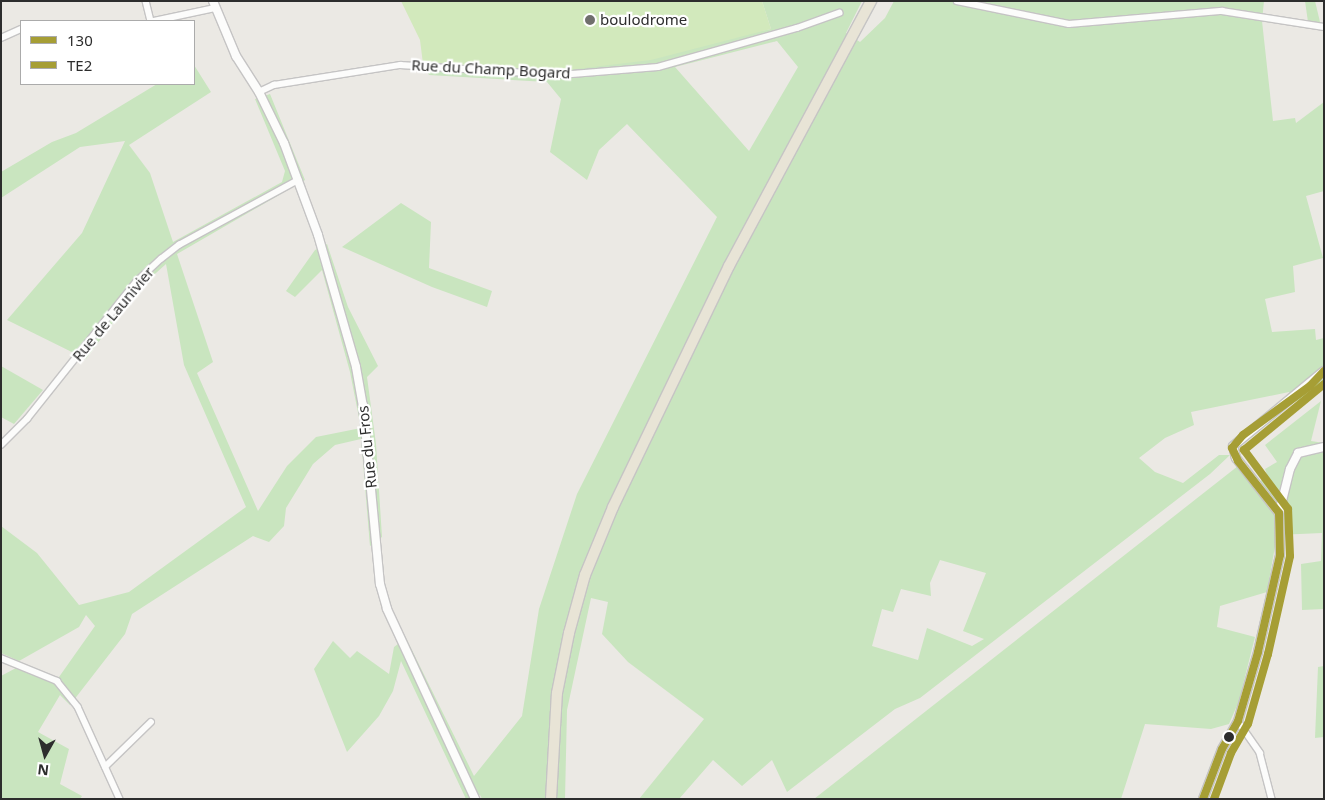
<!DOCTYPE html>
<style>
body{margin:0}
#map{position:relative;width:1325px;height:800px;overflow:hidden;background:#ebe9e4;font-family:"Noto Sans",sans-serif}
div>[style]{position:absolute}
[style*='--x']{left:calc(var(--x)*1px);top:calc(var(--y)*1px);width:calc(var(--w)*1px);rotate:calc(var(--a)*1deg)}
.green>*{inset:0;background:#c9e5bf}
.pitch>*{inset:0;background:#d2e9bc}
.roads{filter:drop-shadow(1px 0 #c5c4c4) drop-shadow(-1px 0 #c5c4c4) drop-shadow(0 1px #c5c4c4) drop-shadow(0 -1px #c5c4c4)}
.minor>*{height:5.5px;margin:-2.75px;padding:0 2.75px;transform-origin:2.75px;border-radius:2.75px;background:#fcfcfb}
.tertiary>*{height:8px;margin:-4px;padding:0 4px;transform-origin:4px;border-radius:4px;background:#fcfcfb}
.trunk>*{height:10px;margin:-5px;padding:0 5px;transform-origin:5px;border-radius:5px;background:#e8e4d6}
.bus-1>*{height:8px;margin:-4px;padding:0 4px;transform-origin:4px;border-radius:4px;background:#a69e35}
.bus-2>*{height:8px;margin:-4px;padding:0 4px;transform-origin:4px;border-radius:4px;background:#a69e35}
.dots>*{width:14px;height:14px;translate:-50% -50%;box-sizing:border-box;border:2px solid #fff;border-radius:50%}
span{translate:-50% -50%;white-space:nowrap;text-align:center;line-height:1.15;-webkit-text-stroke:4.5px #fff;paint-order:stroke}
.poi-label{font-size:15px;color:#2d2d2d}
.left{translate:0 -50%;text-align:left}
.street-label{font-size:15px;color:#2d2d2d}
.frame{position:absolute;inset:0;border:2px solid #2d2d2d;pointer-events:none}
.legend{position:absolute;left:20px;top:20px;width:175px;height:65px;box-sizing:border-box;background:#fff;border:1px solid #ababab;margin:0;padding:6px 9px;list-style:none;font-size:15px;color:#2d2d2d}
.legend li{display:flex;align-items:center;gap:10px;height:25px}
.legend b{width:25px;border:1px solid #ababab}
.north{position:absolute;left:20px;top:730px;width:50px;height:50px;-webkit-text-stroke:4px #fff;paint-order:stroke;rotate:187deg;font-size:14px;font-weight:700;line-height:20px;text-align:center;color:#2d2d2d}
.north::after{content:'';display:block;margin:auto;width:18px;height:22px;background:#2d2d2d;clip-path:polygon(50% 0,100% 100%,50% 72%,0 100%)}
</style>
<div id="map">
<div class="green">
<div style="clip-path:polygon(evenodd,762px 1px,862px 1px,846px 33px,860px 42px,885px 18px,894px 1px,1264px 1px,1262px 21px,1273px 121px,1295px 118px,1296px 123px,1324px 102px,1324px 191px,1306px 196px,1323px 258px,1293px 266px,1295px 292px,1265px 299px,1272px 332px,1315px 329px,1316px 340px,1324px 338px,1324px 383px,1298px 403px,1289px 392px,1191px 412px,1194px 425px,1165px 438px,1139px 458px,1155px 472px,1183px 483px,1219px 455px,1230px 455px,1210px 474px,920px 698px,895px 709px,787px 792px,772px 760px,742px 786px,713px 760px,679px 799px,639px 799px,704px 719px,628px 662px,602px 634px,608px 602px,591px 598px,567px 710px,565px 799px,482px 799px,480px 795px,466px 799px,401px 661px,393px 691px,379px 716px,347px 752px,314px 669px,333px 641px,350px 658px,357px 651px,389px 674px,394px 647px,406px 638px,474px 776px,522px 716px,539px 609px,577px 494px,717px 217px,627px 124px,599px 150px,587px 180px,550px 152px,561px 99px,547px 82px,429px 75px,423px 64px,559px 71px,771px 29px,762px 1px,777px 41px,798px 67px,749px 151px,675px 67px,777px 41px,762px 1px,940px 560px,986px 573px,963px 631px,984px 639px,972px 646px,927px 628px,918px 660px,872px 646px,882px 609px,893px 612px,901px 589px,931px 596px,930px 583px,940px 560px)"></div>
<div style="clip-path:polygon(1305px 1px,1315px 1px,1320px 22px,1308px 22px)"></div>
<div style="clip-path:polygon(194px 65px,211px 92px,129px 145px,150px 173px,173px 242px,282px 182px,285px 171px,255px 99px,270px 94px,305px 180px,177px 254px,213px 362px,197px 373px,258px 511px,287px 466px,316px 437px,361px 428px,350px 372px,322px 270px,295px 297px,286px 291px,315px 250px,327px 244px,348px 307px,378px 366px,367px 377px,376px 444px,382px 537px,370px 546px,361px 439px,335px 445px,313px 464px,286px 508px,284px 526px,269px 542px,253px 536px,132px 614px,125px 634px,70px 705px,60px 695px,38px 732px,69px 749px,60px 784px,82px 796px,80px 799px,1px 799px,1px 676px,16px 668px,48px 681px,59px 677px,95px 626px,86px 615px,79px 627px,19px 661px,1px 653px,1px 526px,37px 553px,79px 605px,129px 592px,246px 507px,184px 365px,166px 264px,137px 290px,86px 359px,7px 320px,82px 233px,125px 141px,80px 147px,1px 198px,1px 172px,52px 142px,76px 133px,157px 84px,194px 84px)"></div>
<div style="clip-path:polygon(401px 203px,431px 222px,429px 268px,492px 291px,487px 307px,432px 287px,342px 247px)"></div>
<div style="clip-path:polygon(1px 366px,43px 390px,14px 424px,1px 417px)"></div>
<div style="clip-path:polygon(1321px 401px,1311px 441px,1324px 443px,1324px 609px,1302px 610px,1301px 564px,1321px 561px,1322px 533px,1277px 535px,1267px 592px,1220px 606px,1217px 627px,1255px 637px,1239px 701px,1229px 724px,1211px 729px,1145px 724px,1121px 799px,814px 799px,1238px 466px,1254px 487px,1267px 475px,1265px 469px,1277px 462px,1265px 445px)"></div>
<div style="clip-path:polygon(1324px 666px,1324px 737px,1315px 738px,1318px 667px)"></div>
</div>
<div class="pitch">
<div style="clip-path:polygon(401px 1px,762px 1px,771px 29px,651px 60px,559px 71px,423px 64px,420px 40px)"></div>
</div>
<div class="roads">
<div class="minor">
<div style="--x:146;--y:1;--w:21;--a:76"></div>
<div style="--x:957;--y:1;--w:114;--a:11.6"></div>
<div style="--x:1069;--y:24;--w:154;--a:-4.9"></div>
<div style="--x:1222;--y:11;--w:103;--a:8.9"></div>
<div style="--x:154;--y:21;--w:62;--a:-12"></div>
<div style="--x:1;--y:38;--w:22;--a:-24"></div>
<div style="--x:259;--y:92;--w:17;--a:-25"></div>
<div style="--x:274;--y:85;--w:128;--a:-9"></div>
<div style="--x:400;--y:65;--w:160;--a:3.6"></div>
<div style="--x:560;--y:75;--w:98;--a:-4.7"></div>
<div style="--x:658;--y:67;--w:144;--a:-15.7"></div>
<div style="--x:797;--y:28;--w:45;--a:-19.7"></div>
<div style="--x:1;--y:445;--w:37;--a:-45"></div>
<div style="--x:27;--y:419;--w:175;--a:-51.5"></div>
<div style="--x:136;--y:282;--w:34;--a:-43"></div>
<div style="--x:161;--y:259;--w:23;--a:-38"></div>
<div style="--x:179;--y:245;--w:136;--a:-28.6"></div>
<div style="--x:1;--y:658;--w:61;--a:22.3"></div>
<div style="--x:57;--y:681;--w:33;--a:51"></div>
<div style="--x:78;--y:707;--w:101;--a:65.5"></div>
<div style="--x:1238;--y:721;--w:39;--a:55"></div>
<div style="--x:1260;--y:753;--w:48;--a:75.4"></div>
<div style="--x:105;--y:767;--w:64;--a:-44.4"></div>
</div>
<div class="tertiary">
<div style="--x:213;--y:1;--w:60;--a:67.3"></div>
<div style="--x:236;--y:56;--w:43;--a:57.4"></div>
<div style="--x:259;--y:92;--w:57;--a:63.9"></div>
<div style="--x:284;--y:143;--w:98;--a:69.7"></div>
<div style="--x:318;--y:235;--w:137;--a:73.9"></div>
<div style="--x:356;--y:367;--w:39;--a:80"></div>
<div style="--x:363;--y:405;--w:180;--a:84.6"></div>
<div style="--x:380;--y:584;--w:26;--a:74"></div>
<div style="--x:387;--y:609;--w:209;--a:65.1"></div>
<div style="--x:1279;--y:513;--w:70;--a:-128"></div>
<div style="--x:1236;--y:458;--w:12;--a:-104"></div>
<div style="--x:1233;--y:446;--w:118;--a:-39.5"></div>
<div style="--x:1203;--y:799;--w:53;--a:-69.2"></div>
<div style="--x:1222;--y:749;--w:32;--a:-60"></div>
<div style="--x:1238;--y:721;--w:72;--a:-73.8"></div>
<div style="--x:1258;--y:652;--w:99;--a:-77.2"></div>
<div style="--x:1280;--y:555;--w:42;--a:-91.4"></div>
<div style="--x:1279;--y:513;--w:45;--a:-76"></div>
<div style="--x:1290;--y:469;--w:18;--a:-63"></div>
<div style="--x:1298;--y:453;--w:27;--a:-13"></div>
</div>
<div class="trunk">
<div style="--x:551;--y:799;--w:106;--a:-86.8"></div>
<div style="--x:557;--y:693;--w:61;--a:-78.7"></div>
<div style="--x:569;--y:633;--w:60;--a:-74.6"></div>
<div style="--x:585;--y:575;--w:74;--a:-67.6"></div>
<div style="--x:613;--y:507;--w:267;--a:-64.3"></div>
<div style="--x:729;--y:266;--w:301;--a:-61.8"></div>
</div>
</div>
<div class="bus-1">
<div style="--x:1232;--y:448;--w:17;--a:-50"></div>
<div style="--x:1243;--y:435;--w:83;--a:-36.2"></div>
<div style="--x:1310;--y:386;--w:21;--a:-47"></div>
<div style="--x:1232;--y:448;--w:14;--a:65"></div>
<div style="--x:1238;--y:461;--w:66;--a:51.7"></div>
<div style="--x:1203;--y:799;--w:53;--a:-69.2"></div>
<div style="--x:1222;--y:749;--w:32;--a:-60"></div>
<div style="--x:1238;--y:721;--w:72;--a:-73.8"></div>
<div style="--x:1258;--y:652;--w:99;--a:-77.2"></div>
<div style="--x:1280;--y:555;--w:42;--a:-91.4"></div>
</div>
<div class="bus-2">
<div style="--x:1214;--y:799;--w:49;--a:-69.7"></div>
<div style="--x:1231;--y:753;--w:34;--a:-60"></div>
<div style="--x:1248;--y:724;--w:73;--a:-74.1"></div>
<div style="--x:1268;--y:654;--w:100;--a:-77.3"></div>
<div style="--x:1290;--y:556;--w:47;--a:-92.4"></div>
<div style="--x:1288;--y:509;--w:74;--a:-126.7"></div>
<div style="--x:1244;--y:450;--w:104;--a:-39.5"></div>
</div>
<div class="dots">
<div style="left:590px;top:20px;background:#706f6d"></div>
<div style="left:1229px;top:737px;background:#2d2d2d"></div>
</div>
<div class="poi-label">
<span class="left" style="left:600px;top:20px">boulodrome</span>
</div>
<div class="street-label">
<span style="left:491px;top:69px;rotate:3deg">Rue du Champ Bogard</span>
<span style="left:113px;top:314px;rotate:-50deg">Rue de Launivier</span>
<span style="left:367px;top:447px;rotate:-96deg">Rue du Fros</span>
</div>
<div class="frame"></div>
<ul class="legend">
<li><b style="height:6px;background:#a69e35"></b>130</li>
<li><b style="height:6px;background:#a69e35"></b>TE2</li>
</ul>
<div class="north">N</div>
</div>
